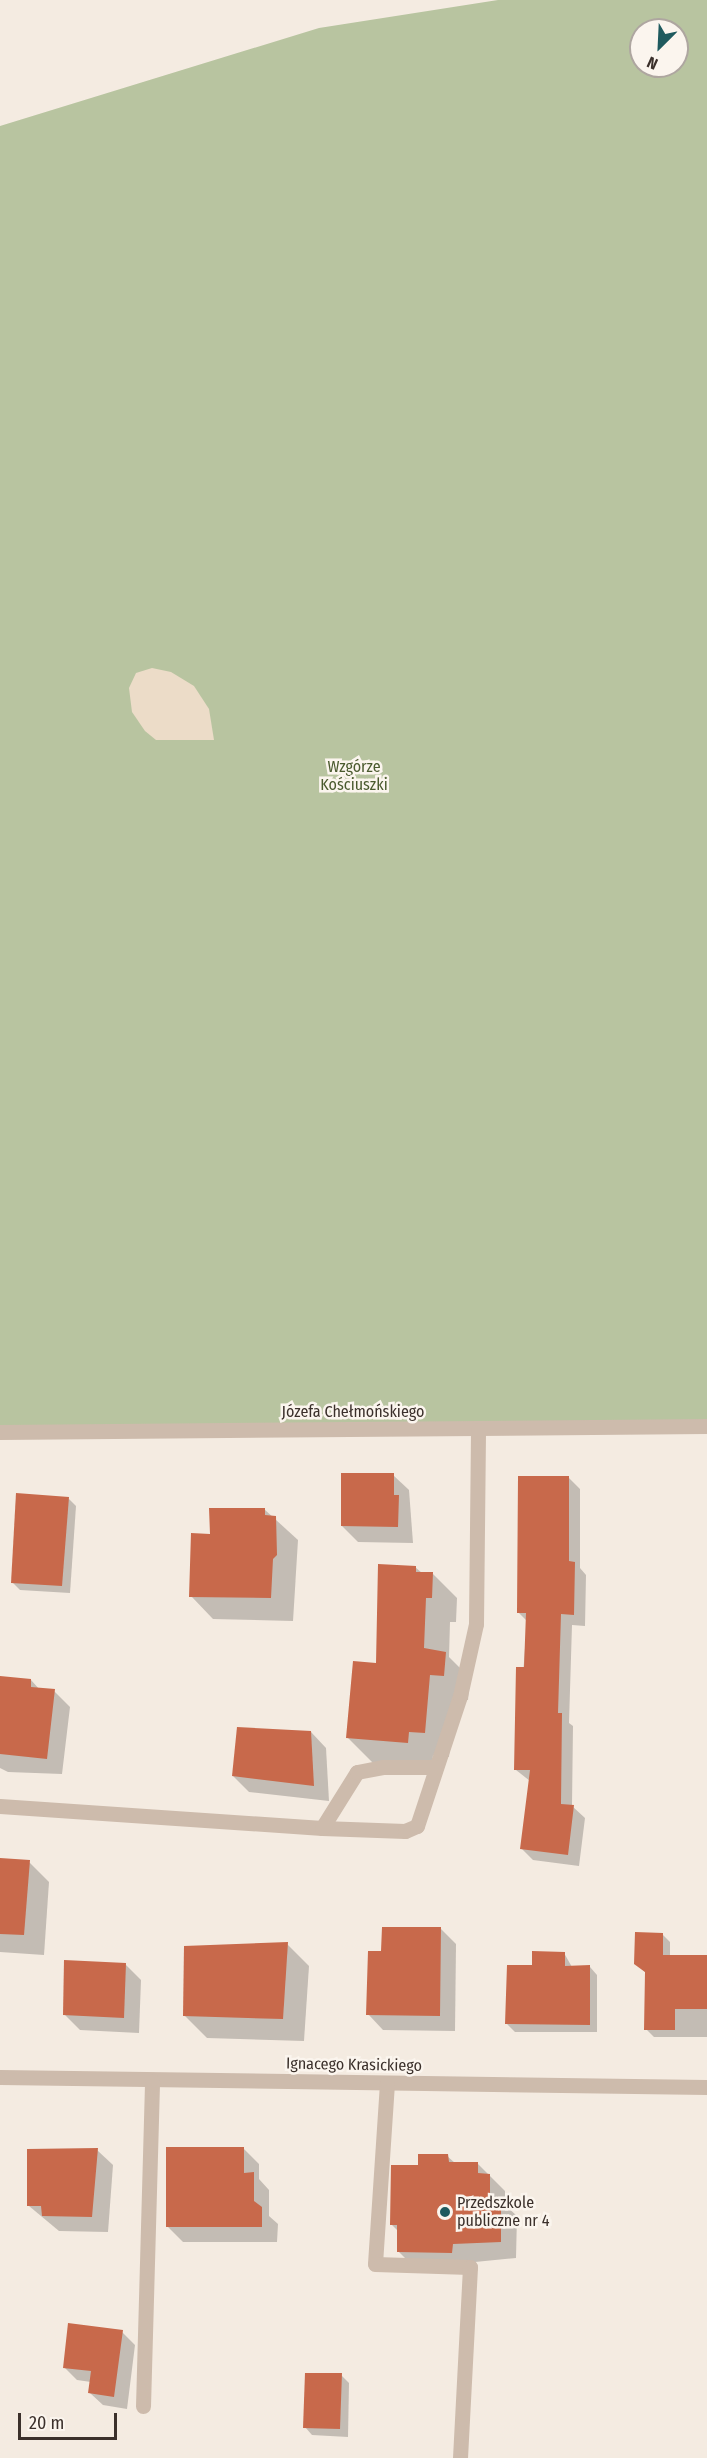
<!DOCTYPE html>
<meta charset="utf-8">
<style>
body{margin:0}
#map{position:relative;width:707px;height:2458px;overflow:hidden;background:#f4ebe1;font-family:"Fira Sans Condensed",sans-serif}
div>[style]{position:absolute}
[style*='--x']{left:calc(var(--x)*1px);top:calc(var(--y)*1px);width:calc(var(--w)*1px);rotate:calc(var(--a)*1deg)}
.green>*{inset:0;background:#b8c4a0}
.plaza>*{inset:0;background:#ecdcc8}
.shadow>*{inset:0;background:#0003}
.building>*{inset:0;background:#c8694b}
.street>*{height:15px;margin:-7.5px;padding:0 7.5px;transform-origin:7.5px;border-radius:7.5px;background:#cdbbac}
.dots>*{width:16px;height:16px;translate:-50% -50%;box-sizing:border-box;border:3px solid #fbf5ee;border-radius:50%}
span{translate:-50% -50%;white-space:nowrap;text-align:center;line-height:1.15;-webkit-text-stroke:5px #fbf5ee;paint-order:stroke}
.park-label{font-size:16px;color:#4a5a2e}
.street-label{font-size:16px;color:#3b302b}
.poi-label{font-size:16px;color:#3b302b}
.left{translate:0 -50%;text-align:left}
.north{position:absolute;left:629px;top:18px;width:60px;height:60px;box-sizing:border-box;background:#fbf5ee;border:2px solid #aea6a0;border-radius:50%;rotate:204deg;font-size:16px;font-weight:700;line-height:24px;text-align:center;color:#3b302b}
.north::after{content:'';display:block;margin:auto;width:21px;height:27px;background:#1f5a5e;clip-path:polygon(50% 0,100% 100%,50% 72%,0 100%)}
.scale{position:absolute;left:18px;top:2413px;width:99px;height:27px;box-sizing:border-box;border:3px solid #3b302b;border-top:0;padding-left:8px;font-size:18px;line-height:21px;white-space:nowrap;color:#3b302b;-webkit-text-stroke:4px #fbf5ee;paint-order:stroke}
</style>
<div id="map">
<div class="green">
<div style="clip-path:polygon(evenodd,498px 0,707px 0,707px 1426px,0 1432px,0 126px,319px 28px,498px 0,641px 30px,677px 30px,677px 66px,641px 66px,641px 30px)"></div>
</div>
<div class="plaza">
<div style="clip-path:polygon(152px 668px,171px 672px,194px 686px,209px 709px,214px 740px,156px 740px,145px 731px,132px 712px,129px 688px,136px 673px)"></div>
</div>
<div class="shadow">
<div style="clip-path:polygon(393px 1475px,409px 1490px,413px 1543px,358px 1542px,342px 1526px)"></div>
<div style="clip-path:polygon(569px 1478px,580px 1489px,580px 1568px,586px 1575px,585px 1626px,572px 1625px,569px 1723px,573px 1726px,572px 1806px,585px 1818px,579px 1866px,533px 1860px,522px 1849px,530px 1781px,516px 1770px,527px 1621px,518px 1612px)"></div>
<div style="clip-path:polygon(68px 1498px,76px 1506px,70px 1593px,20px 1590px,12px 1582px)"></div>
<div style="clip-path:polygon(264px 1509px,298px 1540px,293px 1621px,213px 1619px,191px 1596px,211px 1535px)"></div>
<div style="clip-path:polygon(415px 1567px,422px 1573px,432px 1573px,457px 1598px,456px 1622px,450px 1622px,449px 1657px,470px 1678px,468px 1700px,454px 1698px,449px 1757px,433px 1755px,432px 1767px,372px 1762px,348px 1738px)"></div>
<div style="clip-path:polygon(31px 1680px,40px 1690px,54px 1691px,70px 1707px,62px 1774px,8px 1772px,0 1768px,0 1682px)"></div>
<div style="clip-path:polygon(311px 1732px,326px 1748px,329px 1801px,249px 1792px,233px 1776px)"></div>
<div style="clip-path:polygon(0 1859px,29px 1862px,49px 1882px,44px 1955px,0 1952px)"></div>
<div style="clip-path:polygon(440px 1928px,456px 1944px,455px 2031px,383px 2030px,368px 2014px,383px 1953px)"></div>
<div style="clip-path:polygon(662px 1934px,670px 1942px,670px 1956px,707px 1956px,707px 2037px,654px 2037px,646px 2029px,646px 1973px,635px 1963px)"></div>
<div style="clip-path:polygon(287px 1944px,309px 1966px,304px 2041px,207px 2038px,184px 2015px)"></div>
<div style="clip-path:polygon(564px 1953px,572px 1967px,590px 1967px,597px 1975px,597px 2032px,515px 2032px,507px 2024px,533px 1967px)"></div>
<div style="clip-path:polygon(125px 1964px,141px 1980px,139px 2033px,80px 2030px,64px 2014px)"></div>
<div style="clip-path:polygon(243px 2148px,259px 2164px,259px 2179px,269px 2190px,269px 2216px,278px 2224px,277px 2242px,183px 2242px,167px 2226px)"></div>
<div style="clip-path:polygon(97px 2150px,113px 2165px,108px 2232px,59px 2231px,29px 2206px)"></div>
<div style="clip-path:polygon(447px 2156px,455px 2163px,477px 2163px,505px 2191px,505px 2205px,517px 2216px,516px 2258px,415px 2268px,399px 2252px,399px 2232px,391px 2224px,419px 2166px)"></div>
<div style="clip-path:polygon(122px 2332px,135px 2345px,127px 2409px,103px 2405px,90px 2393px,91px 2382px,77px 2380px,64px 2367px)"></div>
<div style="clip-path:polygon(341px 2375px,349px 2383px,348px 2437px,312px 2435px,305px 2427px)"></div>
</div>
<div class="building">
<div style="clip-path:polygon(341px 1473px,394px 1473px,394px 1495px,399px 1495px,398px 1527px,341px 1526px)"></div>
<div style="clip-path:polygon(518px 1476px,569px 1476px,569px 1561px,575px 1562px,574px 1615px,561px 1614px,558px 1713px,562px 1713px,561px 1804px,574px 1805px,568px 1855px,520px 1849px,530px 1770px,514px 1770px,516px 1667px,524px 1667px,526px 1613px,517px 1613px)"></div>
<div style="clip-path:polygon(16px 1493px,69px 1497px,62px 1586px,11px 1583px)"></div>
<div style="clip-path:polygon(209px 1508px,265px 1508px,265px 1515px,276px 1516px,277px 1555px,273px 1559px,271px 1598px,189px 1597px,191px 1533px,210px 1534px)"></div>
<div style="clip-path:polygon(378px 1564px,416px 1566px,416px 1572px,433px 1572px,432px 1598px,426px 1598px,424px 1648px,446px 1652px,444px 1676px,430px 1675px,425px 1733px,409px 1732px,408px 1743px,346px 1738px,353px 1661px,376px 1663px)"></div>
<div style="clip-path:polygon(0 1676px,31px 1679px,31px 1687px,55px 1689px,47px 1759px,0 1754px)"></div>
<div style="clip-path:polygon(237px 1727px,311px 1731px,314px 1786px,232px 1776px)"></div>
<div style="clip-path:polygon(0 1858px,30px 1860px,24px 1935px,0 1934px)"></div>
<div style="clip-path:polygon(382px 1927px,441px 1927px,440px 2016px,366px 2015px,368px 1951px,381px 1951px)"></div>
<div style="clip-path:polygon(635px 1932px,663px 1933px,663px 1955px,707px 1955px,707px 2009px,675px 2009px,675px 2030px,644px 2030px,645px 1972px,634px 1964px)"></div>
<div style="clip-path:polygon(288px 1942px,283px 2019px,183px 2016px,184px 1946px)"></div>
<div style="clip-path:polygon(532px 1951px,565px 1952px,565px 1966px,590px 1965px,590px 2025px,505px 2024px,507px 1965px,532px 1965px)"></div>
<div style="clip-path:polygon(64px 1960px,126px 1963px,124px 2018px,63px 2015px)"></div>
<div style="clip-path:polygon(166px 2147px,244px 2147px,244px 2173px,254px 2172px,254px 2201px,262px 2207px,262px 2227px,166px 2227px)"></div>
<div style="clip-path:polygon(98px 2148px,92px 2217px,42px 2216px,41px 2206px,27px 2206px,27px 2149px)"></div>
<div style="clip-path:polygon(418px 2154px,448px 2154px,449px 2162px,478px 2162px,478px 2173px,490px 2174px,490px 2199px,501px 2199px,501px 2242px,453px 2244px,452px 2253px,397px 2252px,397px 2225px,390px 2225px,391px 2165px,418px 2165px)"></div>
<div style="clip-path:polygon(68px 2323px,123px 2330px,114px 2397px,88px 2393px,91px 2371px,63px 2368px)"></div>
<div style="clip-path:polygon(305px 2373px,342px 2373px,340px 2429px,303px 2428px)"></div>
</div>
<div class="street">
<div style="--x:0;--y:1432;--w:707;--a:-0.49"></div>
<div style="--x:0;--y:1806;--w:323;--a:3.9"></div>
<div style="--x:322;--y:1828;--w:83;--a:2.1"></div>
<div style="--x:405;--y:1831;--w:13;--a:-23"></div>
<div style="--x:417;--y:1826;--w:137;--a:-71.7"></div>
<div style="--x:460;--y:1696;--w:74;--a:-77.5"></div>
<div style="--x:476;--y:1624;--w:194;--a:-89.4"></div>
<div style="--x:322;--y:1828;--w:66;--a:-58"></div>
<div style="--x:357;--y:1772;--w:26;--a:-11"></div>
<div style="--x:383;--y:1767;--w:51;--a:0"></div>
<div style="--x:0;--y:2077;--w:707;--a:0.81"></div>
<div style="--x:387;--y:2083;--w:181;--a:93.8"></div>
<div style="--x:375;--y:2264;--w:95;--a:1.8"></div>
<div style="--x:470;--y:2267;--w:191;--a:93"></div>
<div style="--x:143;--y:2406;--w:325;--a:-88.4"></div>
</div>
<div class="dots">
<div style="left:445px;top:2212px;background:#1f5a5e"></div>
</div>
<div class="park-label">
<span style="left:354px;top:776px">Wzgórze<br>Kościuszki</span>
</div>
<div class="street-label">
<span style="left:353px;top:1412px">Józefa Chełmońskiego</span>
<span style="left:354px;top:2065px;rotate:1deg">Ignacego Krasickiego</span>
</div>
<div class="poi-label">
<span class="left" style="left:457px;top:2212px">Przedszkole<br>publiczne nr 4</span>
</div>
<div class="north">N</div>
<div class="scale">20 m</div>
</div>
